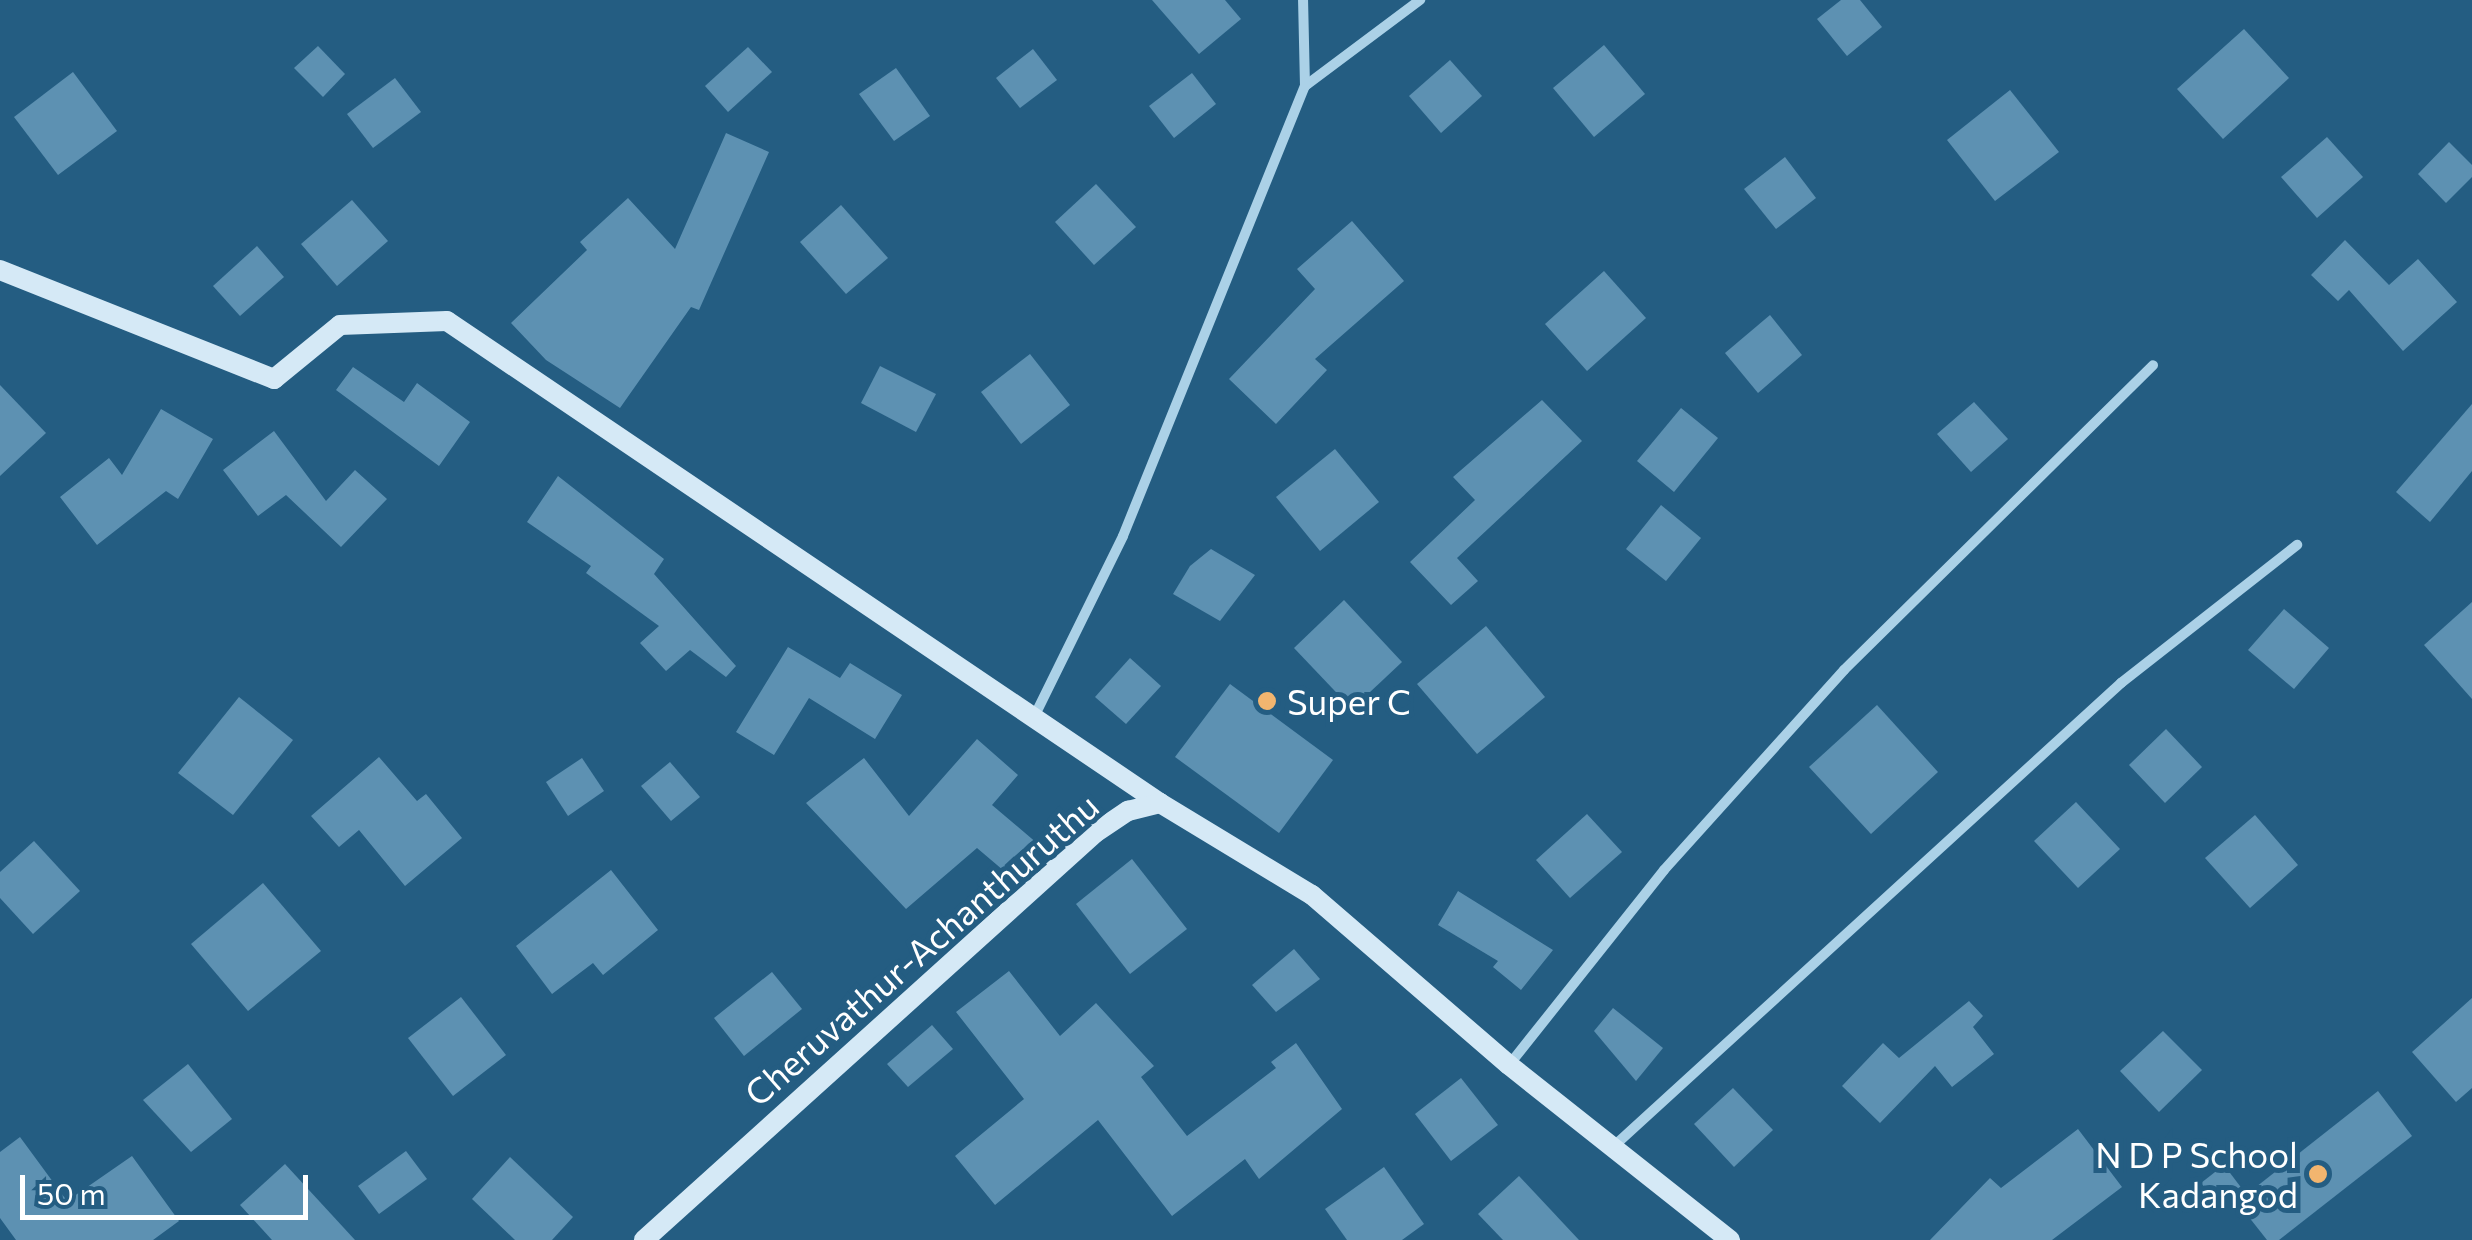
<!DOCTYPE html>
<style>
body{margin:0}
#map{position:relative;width:2472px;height:1240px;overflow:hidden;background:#245d82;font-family:Commissioner,sans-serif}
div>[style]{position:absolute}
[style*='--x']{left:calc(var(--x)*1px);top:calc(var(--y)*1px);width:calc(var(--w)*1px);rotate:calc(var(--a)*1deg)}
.building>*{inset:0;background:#5d91b2}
.street>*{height:10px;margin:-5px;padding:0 5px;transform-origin:5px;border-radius:5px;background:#abd1e7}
.secondary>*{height:20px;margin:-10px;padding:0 10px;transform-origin:10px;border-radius:10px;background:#d5e9f6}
.dots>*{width:28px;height:28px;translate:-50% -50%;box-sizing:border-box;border:5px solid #245d82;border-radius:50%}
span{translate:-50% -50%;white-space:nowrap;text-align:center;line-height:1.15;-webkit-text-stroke:10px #245d82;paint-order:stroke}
.poi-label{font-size:35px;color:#fff}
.left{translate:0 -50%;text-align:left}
.right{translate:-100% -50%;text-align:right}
.street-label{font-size:35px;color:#fff}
.scale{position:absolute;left:20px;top:1175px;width:288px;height:45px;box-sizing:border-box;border:5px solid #fff;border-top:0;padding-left:12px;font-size:30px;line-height:35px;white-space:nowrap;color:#fff;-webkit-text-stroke:8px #245d82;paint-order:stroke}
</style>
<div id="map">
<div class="building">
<div style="clip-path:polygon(1152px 0,1225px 0,1241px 19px,1199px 54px)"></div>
<div style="clip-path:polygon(1841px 0,1860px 0,1882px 27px,1847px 56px,1817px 19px)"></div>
<div style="clip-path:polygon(2244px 29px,2289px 78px,2223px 139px,2177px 89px)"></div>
<div style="clip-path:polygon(1604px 45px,1645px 94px,1594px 137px,1553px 88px)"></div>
<div style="clip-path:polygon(318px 46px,345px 74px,323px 97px,294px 68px)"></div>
<div style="clip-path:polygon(748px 47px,772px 72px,728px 112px,705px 86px)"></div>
<div style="clip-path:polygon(1033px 49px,1057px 80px,1020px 108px,996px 78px)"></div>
<div style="clip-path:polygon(1450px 60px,1482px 96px,1441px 133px,1409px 96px)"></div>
<div style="clip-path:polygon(896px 68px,930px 116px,894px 141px,859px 94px)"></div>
<div style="clip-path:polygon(73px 72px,117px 131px,58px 175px,14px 117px)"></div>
<div style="clip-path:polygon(1192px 73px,1216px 104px,1174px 138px,1149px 106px)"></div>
<div style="clip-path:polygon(395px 78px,421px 112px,373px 148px,347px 114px)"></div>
<div style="clip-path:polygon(2010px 90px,2059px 152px,1995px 201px,1947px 140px)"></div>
<div style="clip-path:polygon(726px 133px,769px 152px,699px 310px,691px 307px,620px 408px,546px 360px,511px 323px,587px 250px,580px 242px,628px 198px,675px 249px)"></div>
<div style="clip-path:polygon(2327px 137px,2363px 177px,2317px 218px,2281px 177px)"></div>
<div style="clip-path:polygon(2449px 142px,2472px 165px,2472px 177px,2446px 203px,2418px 174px)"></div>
<div style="clip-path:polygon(1785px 157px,1816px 198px,1776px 229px,1744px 189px)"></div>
<div style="clip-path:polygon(1096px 184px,1136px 227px,1094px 265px,1055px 222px)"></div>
<div style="clip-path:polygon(352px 200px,388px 241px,337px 286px,301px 244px)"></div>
<div style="clip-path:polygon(841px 205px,888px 258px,846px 294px,800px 242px)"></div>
<div style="clip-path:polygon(1352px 221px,1404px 281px,1315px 359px,1327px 370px,1276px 424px,1229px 379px,1315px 289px,1297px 269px)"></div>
<div style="clip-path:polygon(2345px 240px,2389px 285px,2418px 259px,2457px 302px,2403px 351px,2349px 290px,2338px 301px,2311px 275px)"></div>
<div style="clip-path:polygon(257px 246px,284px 277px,240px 316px,213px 286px)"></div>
<div style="clip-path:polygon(1604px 271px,1646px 318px,1587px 371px,1545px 324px)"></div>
<div style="clip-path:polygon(1770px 315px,1802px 355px,1758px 393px,1725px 353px)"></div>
<div style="clip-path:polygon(1030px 354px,1070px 405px,1021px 444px,981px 392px)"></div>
<div style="clip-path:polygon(880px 366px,936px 394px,916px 432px,861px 403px)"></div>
<div style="clip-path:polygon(353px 367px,404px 402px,417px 383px,470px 422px,439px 466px,336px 390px)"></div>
<div style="clip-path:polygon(0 385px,46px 433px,0 476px)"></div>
<div style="clip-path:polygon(1542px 400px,1582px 441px,1457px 558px,1478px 581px,1451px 605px,1410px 562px,1475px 500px,1453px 477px)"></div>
<div style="clip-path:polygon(1974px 402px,2008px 439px,1971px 472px,1937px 434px)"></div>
<div style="clip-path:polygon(2472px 404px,2472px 471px,2430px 522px,2396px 492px)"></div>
<div style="clip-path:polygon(1681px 408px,1718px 438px,1674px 492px,1637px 461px)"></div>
<div style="clip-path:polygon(161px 409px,213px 439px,178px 499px,166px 491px,97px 545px,60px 497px,109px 458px,122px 475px)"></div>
<div style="clip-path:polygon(274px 431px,326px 501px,355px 470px,387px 499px,341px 547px,286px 495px,258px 516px,223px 470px)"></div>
<div style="clip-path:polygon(1335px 449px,1379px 502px,1320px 551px,1276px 497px)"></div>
<div style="clip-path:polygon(558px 476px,664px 559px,654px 574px,736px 666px,726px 677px,690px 650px,666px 671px,640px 643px,659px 626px,586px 573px,591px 566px,527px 522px)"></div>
<div style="clip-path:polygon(1661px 505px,1701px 538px,1666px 581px,1626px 549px)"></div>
<div style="clip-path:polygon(1211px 549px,1255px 575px,1220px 621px,1173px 594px,1190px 566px)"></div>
<div style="clip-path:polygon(1344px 600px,1402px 662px,1352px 709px,1294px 648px)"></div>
<div style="clip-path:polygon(2472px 602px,2472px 699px,2424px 645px)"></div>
<div style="clip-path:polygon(2284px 609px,2329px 648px,2294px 689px,2248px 650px)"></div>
<div style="clip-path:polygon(1486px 626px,1545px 697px,1477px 754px,1417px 684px)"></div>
<div style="clip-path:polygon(788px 647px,840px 678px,850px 663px,902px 695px,875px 739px,809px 698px,774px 755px,736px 732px)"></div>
<div style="clip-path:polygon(1130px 658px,1161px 686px,1126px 724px,1095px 697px)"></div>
<div style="clip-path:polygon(1230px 684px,1333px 760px,1279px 833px,1175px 757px)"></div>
<div style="clip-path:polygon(239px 697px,293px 740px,233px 815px,178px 773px)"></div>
<div style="clip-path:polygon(1877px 705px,1938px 772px,1871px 834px,1809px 767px)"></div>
<div style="clip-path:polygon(2166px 729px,2202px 767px,2165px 803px,2129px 765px)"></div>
<div style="clip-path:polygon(977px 739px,1018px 775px,992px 805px,1038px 844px,1010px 876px,977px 848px,906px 909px,806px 803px,864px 758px,909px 816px)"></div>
<div style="clip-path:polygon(379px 757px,417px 801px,426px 794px,462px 838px,405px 886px,359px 830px,339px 847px,311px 816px)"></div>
<div style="clip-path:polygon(582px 758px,604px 791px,568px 816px,546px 782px)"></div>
<div style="clip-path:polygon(670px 762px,700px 797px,671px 821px,641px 786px)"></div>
<div style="clip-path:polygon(2076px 802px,2120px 849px,2078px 888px,2034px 841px)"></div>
<div style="clip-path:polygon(1587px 814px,1622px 852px,1570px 898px,1536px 860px)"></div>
<div style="clip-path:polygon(2255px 815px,2298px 865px,2250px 908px,2205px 858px)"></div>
<div style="clip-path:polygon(34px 841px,80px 891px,33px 934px,0 898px,0 872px)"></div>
<div style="clip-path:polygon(1132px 859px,1187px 929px,1130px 974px,1076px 904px)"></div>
<div style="clip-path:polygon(611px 870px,658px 930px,603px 975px,593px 963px,552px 994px,516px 946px)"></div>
<div style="clip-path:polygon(263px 883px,321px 951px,248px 1011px,191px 944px)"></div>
<div style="clip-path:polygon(1458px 891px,1553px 950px,1521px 990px,1493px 967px,1498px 961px,1438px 925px)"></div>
<div style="clip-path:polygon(1294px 949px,1320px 979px,1276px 1012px,1252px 985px)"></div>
<div style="clip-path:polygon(1009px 971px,1060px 1036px,1096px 1003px,1154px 1066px,1141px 1077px,1187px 1136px,1276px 1068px,1271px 1062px,1296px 1043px,1342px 1109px,1259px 1179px,1245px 1159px,1172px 1216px,1098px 1120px,995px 1205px,955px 1156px,1024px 1099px,956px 1012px)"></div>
<div style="clip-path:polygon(772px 972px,802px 1009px,744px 1056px,714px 1018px)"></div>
<div style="clip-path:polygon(461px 997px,506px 1055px,453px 1096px,408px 1038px)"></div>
<div style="clip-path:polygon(2472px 998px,2472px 1088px,2456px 1102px,2412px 1052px)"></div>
<div style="clip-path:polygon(1969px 1001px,1983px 1016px,1973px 1027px,1994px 1054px,1952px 1087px,1935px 1066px,1880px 1123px,1842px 1086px,1883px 1043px,1899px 1058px)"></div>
<div style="clip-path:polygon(1613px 1008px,1663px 1048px,1636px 1081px,1594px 1031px)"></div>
<div style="clip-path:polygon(932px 1025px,953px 1049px,908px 1087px,887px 1064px)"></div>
<div style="clip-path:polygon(2163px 1031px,2202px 1070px,2159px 1112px,2120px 1071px)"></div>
<div style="clip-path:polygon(188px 1064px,232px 1119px,191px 1152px,143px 1100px)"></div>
<div style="clip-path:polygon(1461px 1078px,1498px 1125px,1451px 1161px,1415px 1114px)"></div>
<div style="clip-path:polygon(1733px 1088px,1773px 1130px,1734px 1167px,1694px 1124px)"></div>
<div style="clip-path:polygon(2378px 1091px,2412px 1136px,2279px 1240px,2267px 1240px,2237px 1202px)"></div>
<div style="clip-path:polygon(2078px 1129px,2122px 1187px,2052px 1240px,1930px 1240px,1990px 1178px,2001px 1188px)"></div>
<div style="clip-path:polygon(20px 1137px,67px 1201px,132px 1156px,179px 1221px,153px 1240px,16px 1240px,0 1218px,0 1152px)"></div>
<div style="clip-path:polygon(406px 1151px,427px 1179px,379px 1214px,358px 1186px)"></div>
<div style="clip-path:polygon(510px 1157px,573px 1217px,552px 1240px,515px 1240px,472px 1199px)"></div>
<div style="clip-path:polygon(285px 1164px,355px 1240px,272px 1240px,240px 1205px)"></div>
<div style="clip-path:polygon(2224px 1165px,2246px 1194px,2224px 1212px,2201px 1183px)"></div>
<div style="clip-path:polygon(1384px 1167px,1424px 1224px,1402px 1240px,1347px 1240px,1325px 1209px)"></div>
<div style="clip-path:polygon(1519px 1176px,1579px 1240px,1503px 1240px,1478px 1214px)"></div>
</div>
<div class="street">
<div style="--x:1305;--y:86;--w:144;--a:-36.8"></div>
<div style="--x:1035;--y:715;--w:199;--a:-63.8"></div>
<div style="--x:1123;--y:536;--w:485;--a:-68"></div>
<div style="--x:1305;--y:86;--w:86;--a:-91.3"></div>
<div style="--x:1509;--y:1065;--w:249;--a:-51.5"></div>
<div style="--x:1664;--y:870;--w:269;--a:-48"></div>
<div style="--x:1844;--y:670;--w:434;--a:-44.6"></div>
<div style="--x:1614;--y:1146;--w:687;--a:-42.4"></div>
<div style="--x:2121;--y:683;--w:224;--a:-38.1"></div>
</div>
<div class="secondary">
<div style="--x:0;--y:270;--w:295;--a:21.7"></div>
<div style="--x:274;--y:379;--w:85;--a:-39.3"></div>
<div style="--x:340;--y:325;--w:107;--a:-2.1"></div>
<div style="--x:447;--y:321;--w:861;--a:34.06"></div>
<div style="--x:644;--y:1240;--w:607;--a:-42.06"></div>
<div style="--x:1095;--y:833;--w:40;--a:-34"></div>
<div style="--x:1128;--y:811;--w:33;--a:-14"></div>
<div style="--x:1160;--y:803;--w:178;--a:31.2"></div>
<div style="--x:1312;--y:895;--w:260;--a:40.8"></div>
<div style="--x:1509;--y:1065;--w:282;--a:38.4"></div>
</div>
<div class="dots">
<div style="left:1267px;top:701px;background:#f2b56f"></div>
<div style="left:2318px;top:1174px;background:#f2b56f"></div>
</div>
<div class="poi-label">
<span class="left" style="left:1287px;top:701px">Super C</span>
<span class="right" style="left:2298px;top:1174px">N D P School<br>Kadangod</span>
</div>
<div class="street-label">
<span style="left:921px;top:949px;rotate:-41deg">Cheruvathur-Achanthuruthu</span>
</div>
<div class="scale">50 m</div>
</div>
